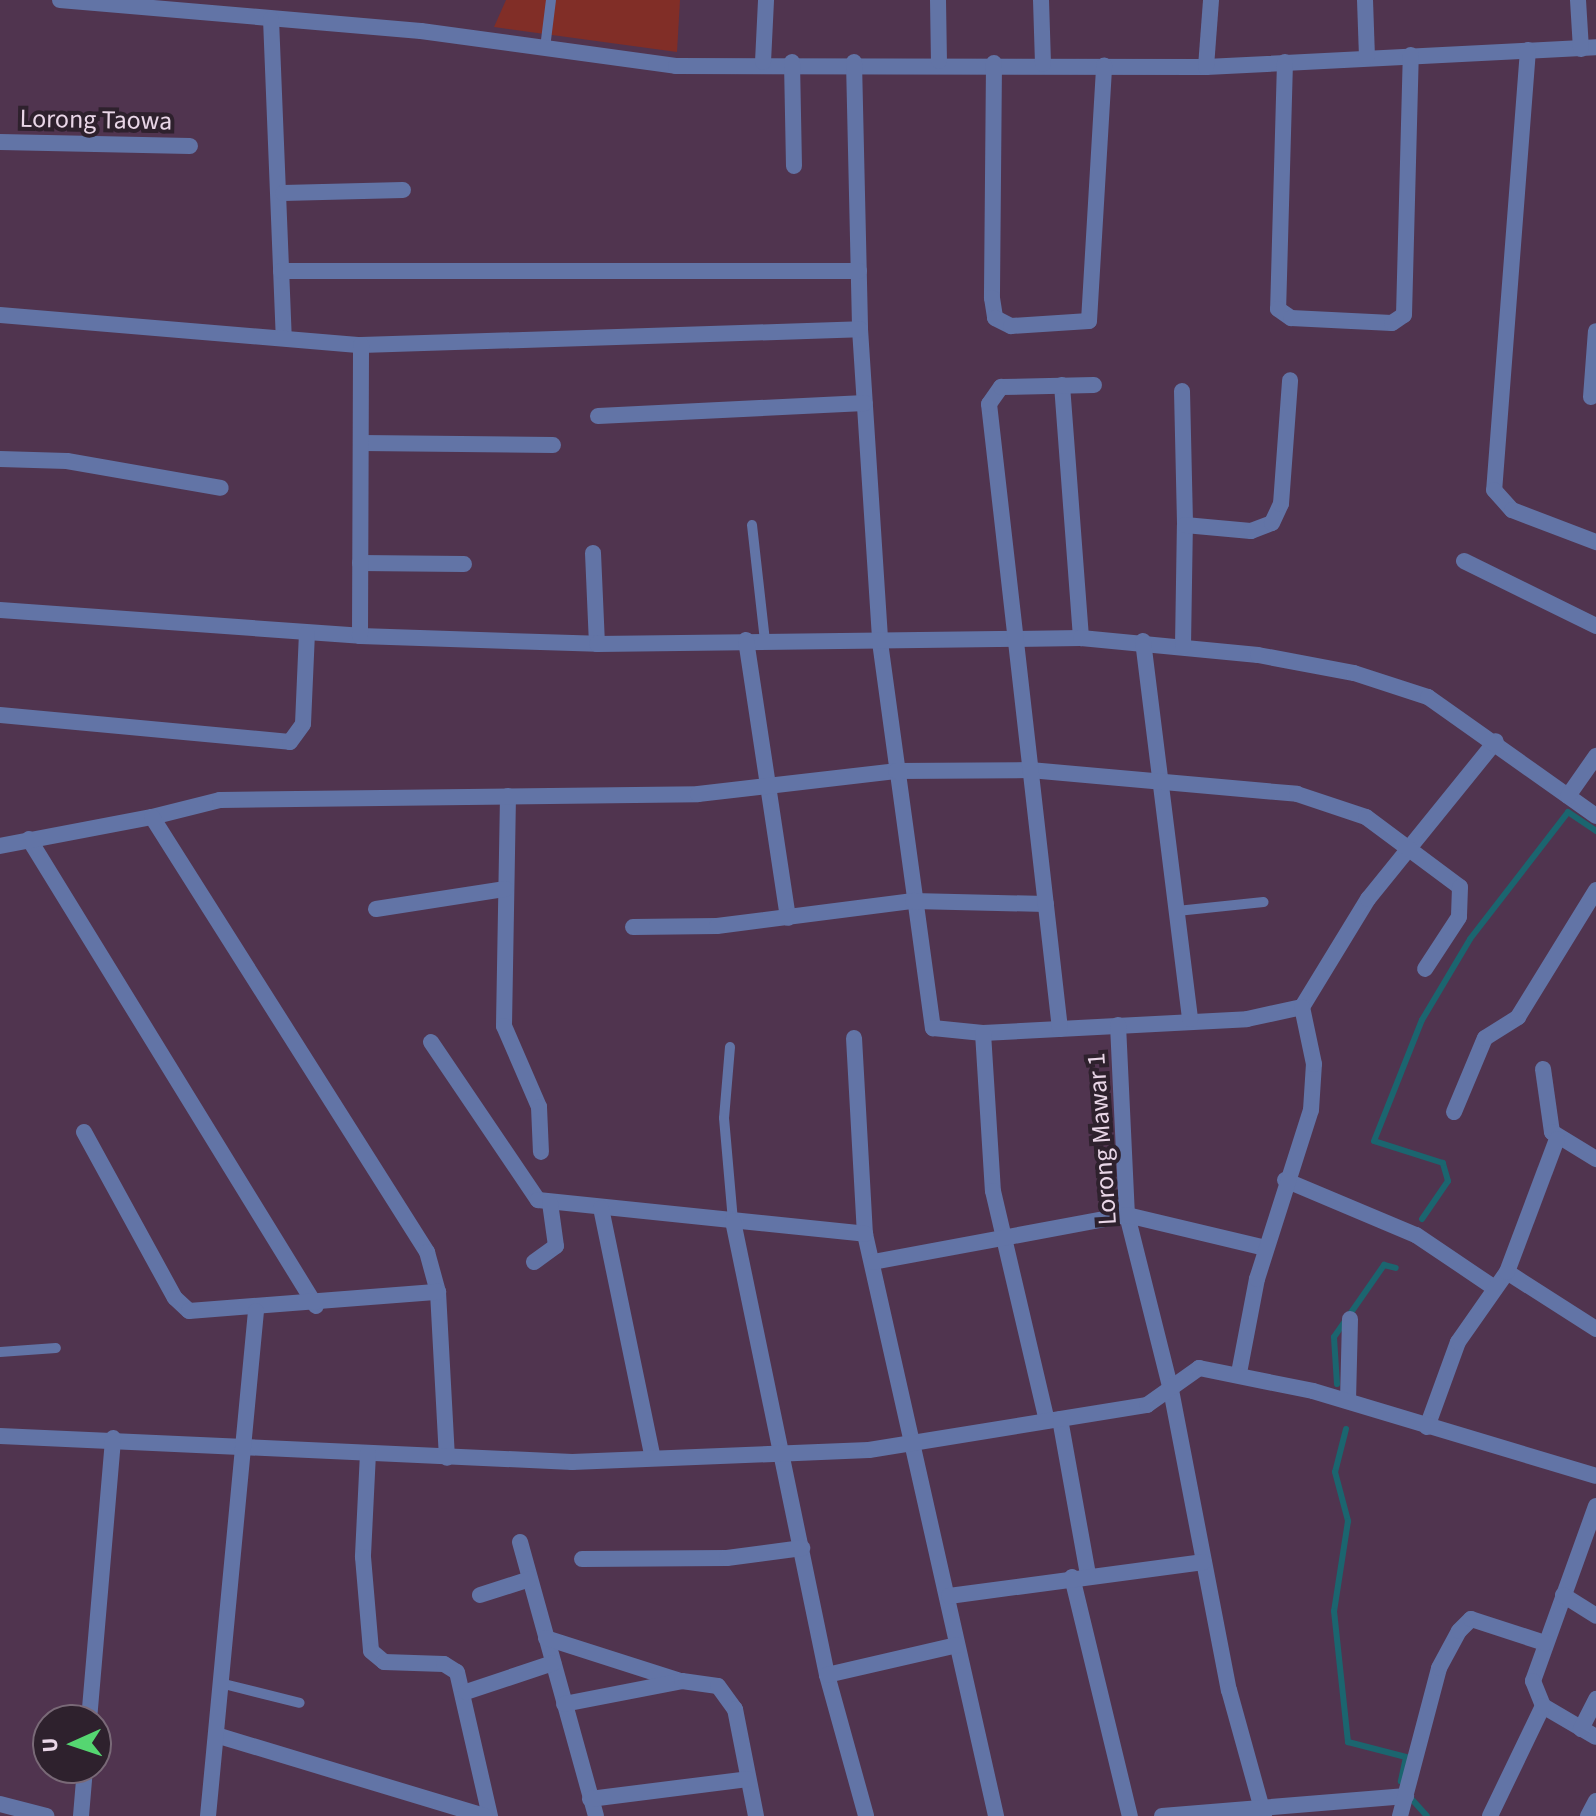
<!DOCTYPE html>
<style>
body{margin:0}
#map{position:relative;width:1596px;height:1816px;overflow:hidden;background:#50344f;font-family:"Source Sans 3",sans-serif}
div>[style]{position:absolute}
[style*='--x']{left:calc(var(--x)*1px);top:calc(var(--y)*1px);width:calc(var(--w)*1px);rotate:calc(var(--a)*1deg)}
.green>*{inset:0;background:#812e27}
.stream>*{height:6px;margin:-3px;padding:0 3px;transform-origin:3px;border-radius:3px;background:#1b656f}
.lane>*{height:10px;margin:-5px;padding:0 5px;transform-origin:5px;border-radius:5px;background:#6274a6}
.street>*{height:16px;margin:-8px;padding:0 8px;transform-origin:8px;border-radius:8px;background:#6274a6}
span{translate:-50% -50%;white-space:nowrap;text-align:center;line-height:1.15;-webkit-text-stroke:8px #2e212d;paint-order:stroke}
.street-label{font-size:26px;color:#e9d6e7}
.north{position:absolute;left:32px;top:1704px;width:80px;height:80px;box-sizing:border-box;background:#2e212d;border:2px solid #796977;border-radius:50%;rotate:267deg;font-size:22px;font-weight:700;line-height:32px;text-align:center;color:#e9d6e7}
.north::after{content:'';display:block;margin:auto;width:28px;height:36px;background:#55d671;clip-path:polygon(50% 0,100% 100%,50% 72%,0 100%)}
</style>
<div id="map">
<div class="green">
<div style="clip-path:polygon(506px 0,680px 0,677px 52px,494px 27px)"></div>
</div>
<div class="stream">
<div style="--x:1422;--y:1219;--w:46;--a:-55.6"></div>
<div style="--x:1448;--y:1181;--w:19;--a:-106"></div>
<div style="--x:1443;--y:1163;--w:72;--a:-162.3"></div>
<div style="--x:1374;--y:1141;--w:130;--a:-68.4"></div>
<div style="--x:1422;--y:1020;--w:94;--a:-59.3"></div>
<div style="--x:1470;--y:939;--w:160;--a:-52.3"></div>
<div style="--x:1568;--y:812;--w:34;--a:34"></div>
<div style="--x:1337;--y:1384;--w:47;--a:-93.7"></div>
<div style="--x:1334;--y:1337;--w:88;--a:-55.2"></div>
<div style="--x:1384;--y:1265;--w:12;--a:14"></div>
<div style="--x:1346;--y:1429;--w:44;--a:104.3"></div>
<div style="--x:1335;--y:1472;--w:51;--a:75.1"></div>
<div style="--x:1348;--y:1521;--w:91;--a:98.8"></div>
<div style="--x:1334;--y:1611;--w:132;--a:83.9"></div>
<div style="--x:1348;--y:1742;--w:60;--a:14.5"></div>
<div style="--x:1406;--y:1757;--w:25;--a:102"></div>
<div style="--x:1408;--y:1795;--w:28;--a:48"></div>
</div>
<div class="lane">
<div style="--x:545;--y:48;--w:48;--a:-82.9"></div>
<div style="--x:752;--y:525;--w:116;--a:83.6"></div>
<div style="--x:1177;--y:911;--w:87;--a:-5.9"></div>
<div style="--x:730;--y:1047;--w:71;--a:94.8"></div>
<div style="--x:724;--y:1118;--w:103;--a:85"></div>
<div style="--x:0;--y:1352;--w:56;--a:-4.1"></div>
<div style="--x:220;--y:1683;--w:82;--a:14"></div>
</div>
<div class="street">
<div style="--x:60;--y:0;--w:362;--a:4.9"></div>
<div style="--x:421;--y:31;--w:257;--a:7.8"></div>
<div style="--x:676;--y:66;--w:530;--a:0.11"></div>
<div style="--x:1206;--y:67;--w:391;--a:-2.9"></div>
<div style="--x:938;--y:0;--w:61;--a:89.1"></div>
<div style="--x:1041;--y:0;--w:64;--a:88.2"></div>
<div style="--x:1365;--y:0;--w:57;--a:88"></div>
<div style="--x:1578;--y:0;--w:49;--a:86.5"></div>
<div style="--x:271;--y:19;--w:319;--a:87.7"></div>
<div style="--x:1528;--y:50;--w:441;--a:94.4"></div>
<div style="--x:1494;--y:490;--w:27;--a:48"></div>
<div style="--x:1512;--y:510;--w:90;--a:20.9"></div>
<div style="--x:763;--y:62;--w:62;--a:-87.2"></div>
<div style="--x:792;--y:62;--w:104;--a:88.9"></div>
<div style="--x:854;--y:62;--w:267;--a:88.7"></div>
<div style="--x:860;--y:329;--w:314;--a:86.3"></div>
<div style="--x:880;--y:642;--w:390;--a:82.2"></div>
<div style="--x:933;--y:1028;--w:50;--a:5.7"></div>
<div style="--x:983;--y:1033;--w:264;--a:-3"></div>
<div style="--x:1247;--y:1019;--w:56;--a:-12.3"></div>
<div style="--x:1302;--y:1007;--w:127;--a:-58.6"></div>
<div style="--x:1368;--y:899;--w:203;--a:-51"></div>
<div style="--x:1285;--y:62;--w:247;--a:91.6"></div>
<div style="--x:1278;--y:309;--w:16;--a:35"></div>
<div style="--x:1291;--y:318;--w:101;--a:2.8"></div>
<div style="--x:1392;--y:323;--w:14;--a:-34"></div>
<div style="--x:1404;--y:315;--w:260;--a:-88.5"></div>
<div style="--x:994;--y:63;--w:235;--a:90.5"></div>
<div style="--x:992;--y:298;--w:20;--a:81"></div>
<div style="--x:995;--y:318;--w:18;--a:27"></div>
<div style="--x:1011;--y:326;--w:78;--a:-3.7"></div>
<div style="--x:1089;--y:321;--w:256;--a:-86.6"></div>
<div style="--x:1206;--y:67;--w:67;--a:-85.7"></div>
<div style="--x:0;--y:142;--w:190;--a:1.2"></div>
<div style="--x:283;--y:193;--w:120;--a:-1.4"></div>
<div style="--x:281;--y:271;--w:578;--a:0"></div>
<div style="--x:0;--y:315;--w:362;--a:4.8"></div>
<div style="--x:361;--y:345;--w:499;--a:-1.8"></div>
<div style="--x:1062;--y:385;--w:254;--a:85.7"></div>
<div style="--x:1182;--y:391;--w:134;--a:88.7"></div>
<div style="--x:1591;--y:397;--w:66;--a:-85.7"></div>
<div style="--x:598;--y:416;--w:267;--a:-2.8"></div>
<div style="--x:362;--y:443;--w:191;--a:0.6"></div>
<div style="--x:0;--y:459;--w:67;--a:1.7"></div>
<div style="--x:67;--y:461;--w:156;--a:9.9"></div>
<div style="--x:593;--y:553;--w:91;--a:87.5"></div>
<div style="--x:1464;--y:561;--w:147;--a:26.2"></div>
<div style="--x:360;--y:563;--w:104;--a:0.6"></div>
<div style="--x:0;--y:610;--w:361;--a:4.1"></div>
<div style="--x:360;--y:636;--w:237;--a:1.9"></div>
<div style="--x:597;--y:644;--w:484;--a:-0.7"></div>
<div style="--x:1081;--y:638;--w:178;--a:5.5"></div>
<div style="--x:1258;--y:655;--w:98;--a:10.6"></div>
<div style="--x:1354;--y:673;--w:78;--a:18"></div>
<div style="--x:1428;--y:697;--w:206;--a:35.3"></div>
<div style="--x:360;--y:636;--w:291;--a:-89.8"></div>
<div style="--x:746;--y:640;--w:281;--a:81.4"></div>
<div style="--x:1143;--y:641;--w:381;--a:82.9"></div>
<div style="--x:1183;--y:646;--w:121;--a:-89.1"></div>
<div style="--x:1185;--y:525;--w:66;--a:5.2"></div>
<div style="--x:1251;--y:531;--w:22;--a:-21"></div>
<div style="--x:1272;--y:523;--w:21;--a:-65"></div>
<div style="--x:1281;--y:504;--w:124;--a:-85.8"></div>
<div style="--x:0;--y:715;--w:291;--a:5.3"></div>
<div style="--x:290;--y:742;--w:22;--a:-54"></div>
<div style="--x:303;--y:724;--w:90;--a:-87.5"></div>
<div style="--x:508;--y:796;--w:230;--a:91"></div>
<div style="--x:504;--y:1026;--w:88;--a:66.6"></div>
<div style="--x:539;--y:1107;--w:45;--a:87.5"></div>
<div style="--x:1568;--y:796;--w:49;--a:-55"></div>
<div style="--x:152;--y:817;--w:70;--a:-14"></div>
<div style="--x:220;--y:800;--w:478;--a:-0.7"></div>
<div style="--x:698;--y:794;--w:199;--a:-6.6"></div>
<div style="--x:896;--y:771;--w:134;--a:-0.4"></div>
<div style="--x:1030;--y:770;--w:268;--a:5.1"></div>
<div style="--x:1297;--y:794;--w:73;--a:18.4"></div>
<div style="--x:1366;--y:817;--w:117;--a:36.7"></div>
<div style="--x:1460;--y:887;--w:30;--a:92"></div>
<div style="--x:1459;--y:917;--w:62;--a:123.2"></div>
<div style="--x:29;--y:839;--w:548;--a:58.43"></div>
<div style="--x:0;--y:846;--w:155;--a:-10.8"></div>
<div style="--x:152;--y:817;--w:515;--a:57.7"></div>
<div style="--x:427;--y:1252;--w:41;--a:74.6"></div>
<div style="--x:438;--y:1292;--w:166;--a:86.9"></div>
<div style="--x:376;--y:909;--w:131;--a:-8.8"></div>
<div style="--x:633;--y:927;--w:84;--a:-0.7"></div>
<div style="--x:717;--y:926;--w:198;--a:-7.3"></div>
<div style="--x:913;--y:901;--w:133;--a:1.3"></div>
<div style="--x:1118;--y:1025;--w:190;--a:87.3"></div>
<div style="--x:1127;--y:1215;--w:180;--a:75.9"></div>
<div style="--x:1171;--y:1390;--w:306;--a:79.1"></div>
<div style="--x:1229;--y:1690;--w:131;--a:74.5"></div>
<div style="--x:1060;--y:1029;--w:629;--a:-96.48"></div>
<div style="--x:989;--y:404;--w:21;--a:-55"></div>
<div style="--x:1001;--y:387;--w:93;--a:-1.2"></div>
<div style="--x:983;--y:1033;--w:158;--a:86.4"></div>
<div style="--x:993;--y:1191;--w:236;--a:76.8"></div>
<div style="--x:854;--y:1038;--w:196;--a:86.8"></div>
<div style="--x:865;--y:1234;--w:597;--a:77.31"></div>
<div style="--x:431;--y:1042;--w:191;--a:55.9"></div>
<div style="--x:538;--y:1200;--w:329;--a:5.9"></div>
<div style="--x:1543;--y:1069;--w:64;--a:81.9"></div>
<div style="--x:1552;--y:1132;--w:52;--a:31.5"></div>
<div style="--x:1454;--y:1112;--w:80;--a:-67.3"></div>
<div style="--x:1485;--y:1038;--w:39;--a:-32"></div>
<div style="--x:1518;--y:1017;--w:149;--a:-58.4"></div>
<div style="--x:84;--y:1132;--w:189;--a:61.3"></div>
<div style="--x:175;--y:1298;--w:19;--a:43"></div>
<div style="--x:189;--y:1311;--w:250;--a:-4.4"></div>
<div style="--x:1285;--y:1180;--w:142;--a:22.8"></div>
<div style="--x:1416;--y:1235;--w:93;--a:34"></div>
<div style="--x:601;--y:1208;--w:255;--a:78.3"></div>
<div style="--x:733;--y:1221;--w:464;--a:78.3"></div>
<div style="--x:827;--y:1675;--w:146;--a:74.5"></div>
<div style="--x:534;--y:1262;--w:27;--a:-36"></div>
<div style="--x:556;--y:1246;--w:43;--a:-97.9"></div>
<div style="--x:873;--y:1262;--w:258;--a:-10.5"></div>
<div style="--x:1127;--y:1215;--w:143;--a:13.4"></div>
<div style="--x:1507;--y:1272;--w:106;--a:32.6"></div>
<div style="--x:1239;--y:1373;--w:96;--a:-79.2"></div>
<div style="--x:1257;--y:1279;--w:177;--a:-72.3"></div>
<div style="--x:1311;--y:1110;--w:46;--a:-86.3"></div>
<div style="--x:1314;--y:1064;--w:58;--a:-101.9"></div>
<div style="--x:1348;--y:1401;--w:82;--a:-88.6"></div>
<div style="--x:1060;--y:1419;--w:158;--a:79.8"></div>
<div style="--x:1427;--y:1427;--w:90;--a:-70"></div>
<div style="--x:1458;--y:1342;--w:85;--a:-55"></div>
<div style="--x:1507;--y:1272;--w:142;--a:-69.4"></div>
<div style="--x:0;--y:1436;--w:573;--a:2.6"></div>
<div style="--x:572;--y:1462;--w:297;--a:-2.3"></div>
<div style="--x:869;--y:1450;--w:282;--a:-9.2"></div>
<div style="--x:1147;--y:1405;--w:64;--a:-35.4"></div>
<div style="--x:1199;--y:1368;--w:116;--a:11.4"></div>
<div style="--x:1313;--y:1391;--w:295;--a:16.7"></div>
<div style="--x:368;--y:1453;--w:104;--a:92.8"></div>
<div style="--x:363;--y:1557;--w:94;--a:85.1"></div>
<div style="--x:371;--y:1651;--w:17;--a:40"></div>
<div style="--x:384;--y:1662;--w:60;--a:1.9"></div>
<div style="--x:444;--y:1664;--w:15;--a:32"></div>
<div style="--x:457;--y:1672;--w:148;--a:77.1"></div>
<div style="--x:1596;--y:1506;--w:186;--a:109.8"></div>
<div style="--x:1533;--y:1681;--w:27;--a:68"></div>
<div style="--x:1543;--y:1706;--w:61;--a:30.3"></div>
<div style="--x:520;--y:1542;--w:284;--a:74.5"></div>
<div style="--x:582;--y:1559;--w:145;--a:-0.4"></div>
<div style="--x:727;--y:1558;--w:76;--a:-7.6"></div>
<div style="--x:1072;--y:1577;--w:246;--a:76.4"></div>
<div style="--x:480;--y:1595;--w:52;--a:-17.7"></div>
<div style="--x:1563;--y:1595;--w:39;--a:32"></div>
<div style="--x:949;--y:1596;--w:257;--a:-7.6"></div>
<div style="--x:546;--y:1638;--w:139;--a:17.7"></div>
<div style="--x:827;--y:1675;--w:133;--a:-13"></div>
<div style="--x:466;--y:1692;--w:92;--a:-18.4"></div>
<div style="--x:564;--y:1704;--w:120;--a:-11"></div>
<div style="--x:682;--y:1681;--w:36;--a:8"></div>
<div style="--x:718;--y:1686;--w:29;--a:54"></div>
<div style="--x:735;--y:1709;--w:109;--a:78.9"></div>
<div style="--x:89;--y:1720;--w:283;--a:-85.1"></div>
<div style="--x:1581;--y:1729;--w:34;--a:-63"></div>
<div style="--x:216;--y:1735;--w:281;--a:16.8"></div>
<div style="--x:590;--y:1799;--w:159;--a:-7.2"></div>
<div style="--x:0;--y:1804;--w:48;--a:14.6"></div>
<div style="--x:81;--y:1816;--w:48;--a:-85.2"></div>
<div style="--x:208;--y:1816;--w:507;--a:-84.57"></div>
<div style="--x:1162;--y:1816;--w:245;--a:-4.7"></div>
<div style="--x:1400;--y:1816;--w:153;--a:-75.2"></div>
<div style="--x:1439;--y:1668;--w:42;--a:-61.6"></div>
<div style="--x:1459;--y:1631;--w:17;--a:-45"></div>
<div style="--x:1471;--y:1619;--w:78;--a:18"></div>
<div style="--x:1490;--y:1816;--w:122;--a:-64.3"></div>
<div style="--x:1588;--y:1816;--w:17;--a:-62"></div>
</div>
<div class="street-label">
<span style="left:96px;top:120px;rotate:1deg">Lorong Taowa</span>
<span style="left:1102px;top:1139px;rotate:-94deg">Lorong Mawar 1</span>
</div>
<div class="north">U</div>
</div>
